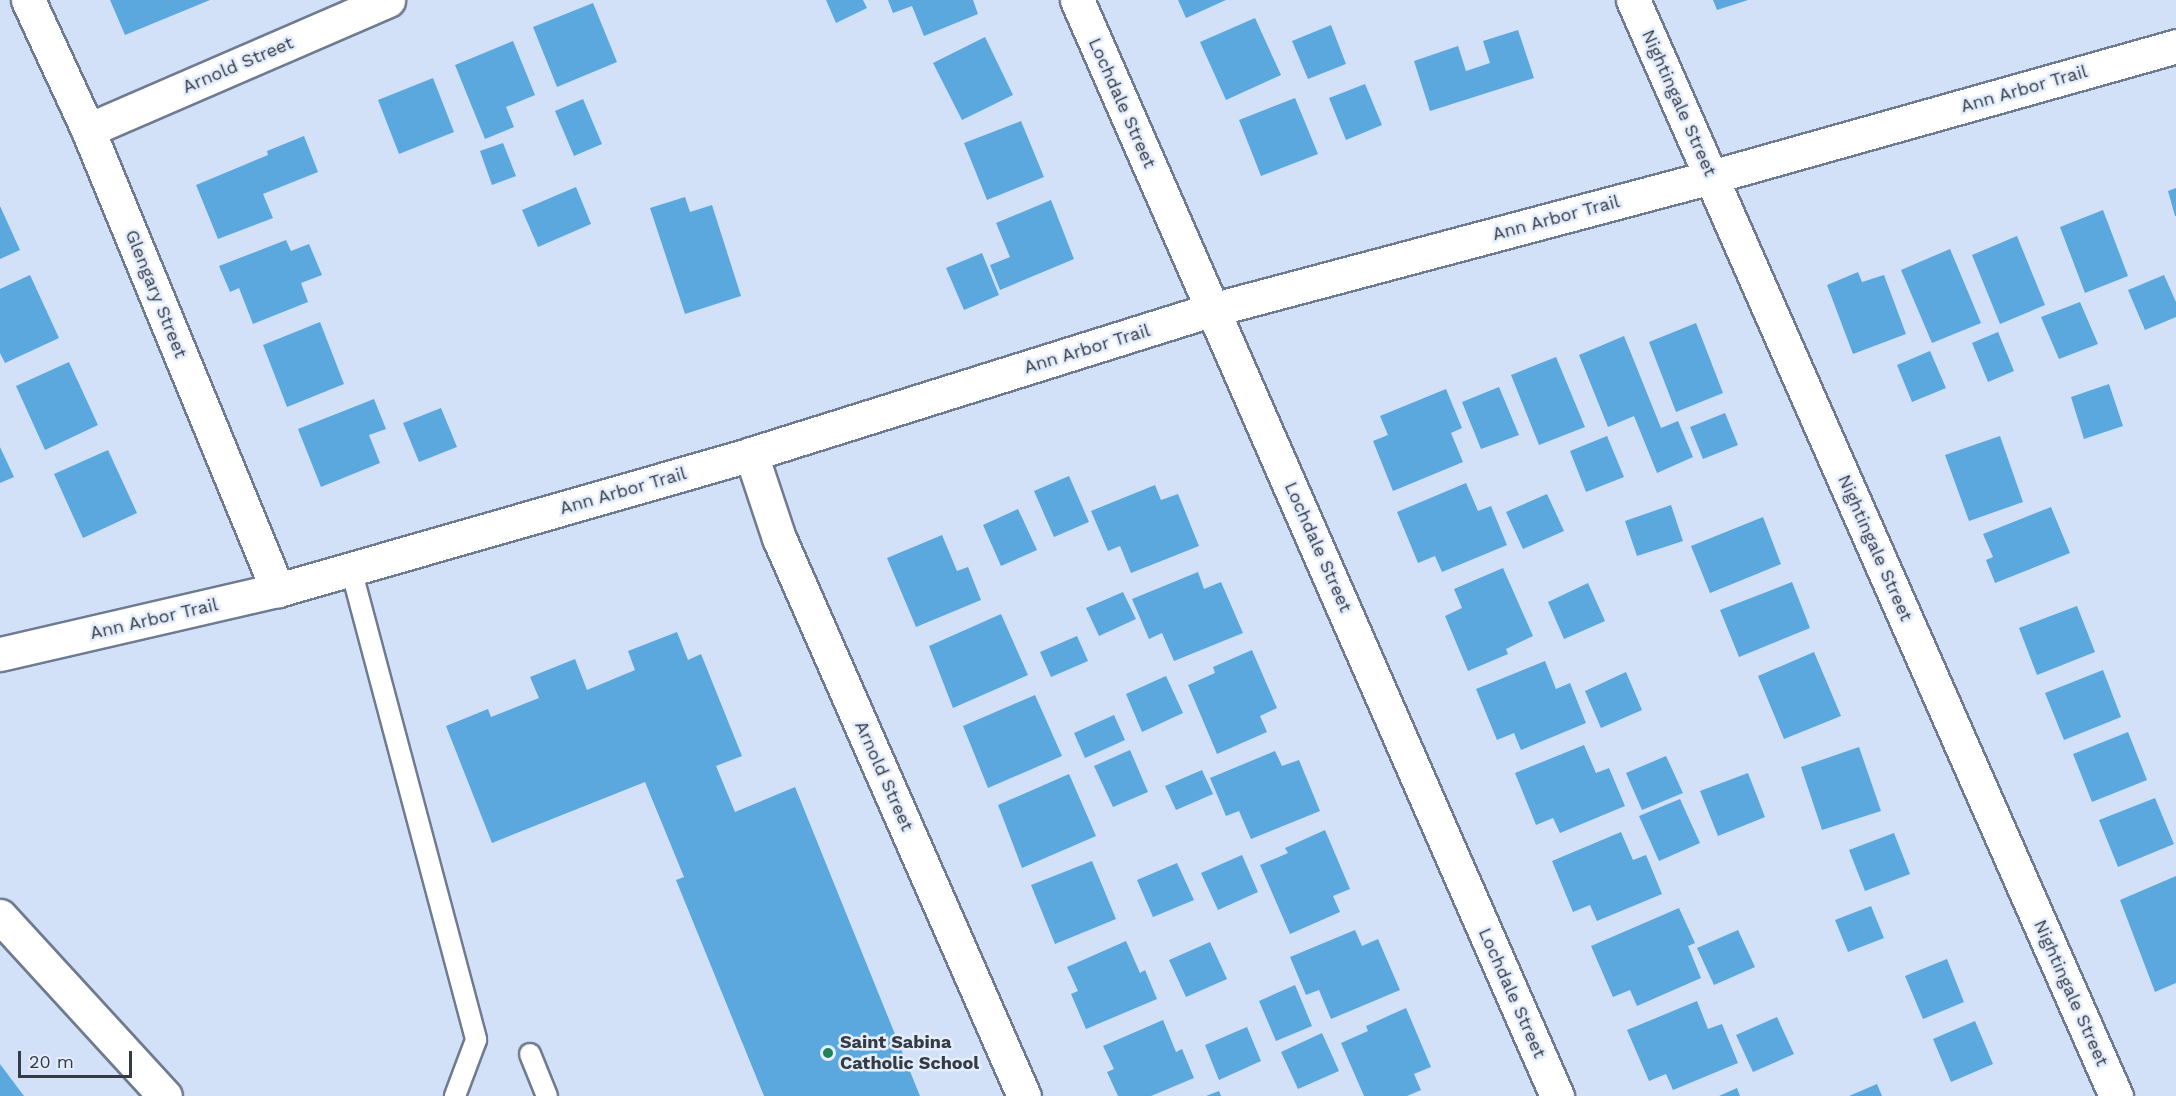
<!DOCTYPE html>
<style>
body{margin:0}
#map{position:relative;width:2176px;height:1096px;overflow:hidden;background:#d2e0f8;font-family:"Work Sans",sans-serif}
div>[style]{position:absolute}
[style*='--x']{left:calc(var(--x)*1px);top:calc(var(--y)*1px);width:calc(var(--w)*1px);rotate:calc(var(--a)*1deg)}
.building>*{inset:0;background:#5ba8df}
.roads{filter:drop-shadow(2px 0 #6e7b90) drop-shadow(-2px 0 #6e7b90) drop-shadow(0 2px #6e7b90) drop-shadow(0 -2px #6e7b90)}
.lane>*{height:20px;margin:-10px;padding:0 10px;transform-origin:10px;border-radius:10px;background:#fff}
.street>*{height:33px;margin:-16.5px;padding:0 16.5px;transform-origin:16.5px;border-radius:16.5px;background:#fff}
.secondary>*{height:33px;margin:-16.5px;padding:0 16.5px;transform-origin:16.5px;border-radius:16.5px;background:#fff}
.dots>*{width:16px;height:16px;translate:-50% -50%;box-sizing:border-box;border:3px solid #e4edfc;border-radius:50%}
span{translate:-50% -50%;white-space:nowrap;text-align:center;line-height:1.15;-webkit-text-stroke:5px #e4edfc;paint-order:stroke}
.street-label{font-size:18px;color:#353b44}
.poi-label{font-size:18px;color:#353b44;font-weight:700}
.left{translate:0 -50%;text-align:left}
.scale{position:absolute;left:18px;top:1051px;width:114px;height:27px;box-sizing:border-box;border:3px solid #353b44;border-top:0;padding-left:8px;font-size:18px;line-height:21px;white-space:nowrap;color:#353b44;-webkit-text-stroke:4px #e4edfc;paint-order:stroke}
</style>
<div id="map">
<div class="building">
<div style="clip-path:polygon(110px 0,210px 0,125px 35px)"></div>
<div style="clip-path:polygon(826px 0,863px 0,867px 8px,836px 23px)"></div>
<div style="clip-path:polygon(888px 0,973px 0,978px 14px,924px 36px,912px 6px,893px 13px)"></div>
<div style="clip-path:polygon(1178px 0,1226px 0,1186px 18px)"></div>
<div style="clip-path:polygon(1713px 0,1748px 0,1717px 10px)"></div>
<div style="clip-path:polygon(593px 3px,617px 62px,557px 87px,533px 27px)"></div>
<div style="clip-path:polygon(1255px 18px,1281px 75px,1226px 100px,1200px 42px)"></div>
<div style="clip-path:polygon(1331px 25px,1346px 64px,1308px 79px,1292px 41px)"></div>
<div style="clip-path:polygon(1518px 30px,1534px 78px,1430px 111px,1414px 61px,1458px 46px,1466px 71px,1490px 63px,1483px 41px)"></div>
<div style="clip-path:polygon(985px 37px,1013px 95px,962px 120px,933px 63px)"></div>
<div style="clip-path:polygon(513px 41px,535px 95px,506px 107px,514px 127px,485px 139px,455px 65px)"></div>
<div style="clip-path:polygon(433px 78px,454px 132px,399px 154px,378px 100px)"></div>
<div style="clip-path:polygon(1365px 84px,1382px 125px,1346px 140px,1329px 98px)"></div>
<div style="clip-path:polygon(1295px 98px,1318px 154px,1261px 176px,1239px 120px)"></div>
<div style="clip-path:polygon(583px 99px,602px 144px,574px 156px,555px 111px)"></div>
<div style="clip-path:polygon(1021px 121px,1044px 177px,987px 200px,964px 143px)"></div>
<div style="clip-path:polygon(304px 136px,318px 172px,263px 194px,273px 218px,218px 239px,196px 185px,268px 155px,267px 151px)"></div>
<div style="clip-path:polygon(503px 143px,516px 176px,492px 185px,480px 151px)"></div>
<div style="clip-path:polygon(576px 187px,591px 224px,538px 247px,522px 210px)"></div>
<div style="clip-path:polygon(2176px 188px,2176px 216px,2175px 216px,2168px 191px)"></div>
<div style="clip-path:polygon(685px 197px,690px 212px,712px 205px,741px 296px,685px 314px,650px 208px)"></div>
<div style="clip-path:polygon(1051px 200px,1074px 259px,1000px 290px,990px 265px,1010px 257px,996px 223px)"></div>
<div style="clip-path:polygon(0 206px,20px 250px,0 259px)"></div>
<div style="clip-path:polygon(2103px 210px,2128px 276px,2085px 293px,2060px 227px)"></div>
<div style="clip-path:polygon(2017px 236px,2045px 305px,2000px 324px,1972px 255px)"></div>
<div style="clip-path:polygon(286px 240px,291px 251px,309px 244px,322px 275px,301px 283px,308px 302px,253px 324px,239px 288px,230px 292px,219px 266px)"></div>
<div style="clip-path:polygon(1950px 249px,1981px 323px,1932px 343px,1901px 270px)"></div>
<div style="clip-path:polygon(982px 253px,999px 295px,964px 310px,946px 268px)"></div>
<div style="clip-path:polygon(1858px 272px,1862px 282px,1884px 275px,1906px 334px,1853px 354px,1827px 285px)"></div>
<div style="clip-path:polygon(30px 275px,59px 338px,5px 363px,0 353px,0 289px)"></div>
<div style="clip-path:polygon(2164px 275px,2176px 302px,2176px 317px,2145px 330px,2128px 290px)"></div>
<div style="clip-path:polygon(2080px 302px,2098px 344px,2059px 359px,2041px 317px)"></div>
<div style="clip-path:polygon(320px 322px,344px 384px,287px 407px,263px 345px)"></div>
<div style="clip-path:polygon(1696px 323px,1723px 393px,1676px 412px,1649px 342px)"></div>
<div style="clip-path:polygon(1998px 332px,2014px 371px,1988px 382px,1972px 343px)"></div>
<div style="clip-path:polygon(1624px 336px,1661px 428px,1678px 421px,1693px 457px,1657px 473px,1634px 416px,1608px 427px,1579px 355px)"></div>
<div style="clip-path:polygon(1930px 351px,1946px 388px,1912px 402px,1897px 365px)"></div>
<div style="clip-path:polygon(1556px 357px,1585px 427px,1539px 445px,1511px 375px)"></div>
<div style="clip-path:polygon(69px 362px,98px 425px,45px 450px,16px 386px)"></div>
<div style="clip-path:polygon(2109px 384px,2123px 426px,2084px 439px,2071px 397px)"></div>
<div style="clip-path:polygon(1499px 387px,1519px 435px,1481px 449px,1462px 402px)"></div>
<div style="clip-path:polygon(1446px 389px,1462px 428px,1451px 433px,1463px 462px,1393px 491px,1373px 441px,1388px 435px,1380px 416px)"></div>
<div style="clip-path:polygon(374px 399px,386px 429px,369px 435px,380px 463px,321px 487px,298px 429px)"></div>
<div style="clip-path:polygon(441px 408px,457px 447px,419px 462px,403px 423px)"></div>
<div style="clip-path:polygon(1725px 413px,1738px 445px,1703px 459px,1690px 427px)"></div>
<div style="clip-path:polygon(1607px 436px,1624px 477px,1586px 492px,1570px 451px)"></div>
<div style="clip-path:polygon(2000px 436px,2023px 502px,1969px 521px,1945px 455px)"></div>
<div style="clip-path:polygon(0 447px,14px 477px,0 483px)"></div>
<div style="clip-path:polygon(108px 450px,137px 513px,83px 538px,54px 474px)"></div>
<div style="clip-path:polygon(1069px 476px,1089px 522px,1054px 537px,1034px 491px)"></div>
<div style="clip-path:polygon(1466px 483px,1478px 511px,1491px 506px,1507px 545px,1442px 572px,1435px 556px,1418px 563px,1397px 512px)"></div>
<div style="clip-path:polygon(1155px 485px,1161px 500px,1178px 494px,1199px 546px,1131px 573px,1120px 546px,1108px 551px,1091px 511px)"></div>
<div style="clip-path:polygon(1547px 494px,1564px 531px,1523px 549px,1506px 512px)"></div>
<div style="clip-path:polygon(1671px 505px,1683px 541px,1637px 556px,1625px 521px)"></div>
<div style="clip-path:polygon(2051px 507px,2070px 553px,1995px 583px,1986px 560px,1993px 557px,1983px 534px)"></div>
<div style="clip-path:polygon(1018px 509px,1037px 550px,1001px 566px,983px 525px)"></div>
<div style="clip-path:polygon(1763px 517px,1781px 564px,1710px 593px,1691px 546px)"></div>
<div style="clip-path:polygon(942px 535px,957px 571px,968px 567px,981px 600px,916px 627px,887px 558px)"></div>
<div style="clip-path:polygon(1503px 568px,1533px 636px,1506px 649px,1508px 654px,1468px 671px,1445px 616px,1462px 608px,1454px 589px)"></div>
<div style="clip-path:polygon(1198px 572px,1204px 589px,1221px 582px,1243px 633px,1174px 661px,1162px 633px,1149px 639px,1132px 599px)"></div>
<div style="clip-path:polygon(1792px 582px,1810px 628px,1739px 657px,1720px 610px)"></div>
<div style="clip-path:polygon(1588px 583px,1605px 621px,1564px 639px,1548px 602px)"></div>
<div style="clip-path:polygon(1123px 592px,1136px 619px,1099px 636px,1086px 608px)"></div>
<div style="clip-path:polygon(2077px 606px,2095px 652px,2037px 675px,2019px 628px)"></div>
<div style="clip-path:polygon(1001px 614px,1028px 675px,953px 708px,929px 646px)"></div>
<div style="clip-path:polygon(677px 632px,688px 660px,701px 654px,742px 756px,716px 766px,735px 812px,795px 787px,920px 1096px,764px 1096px,676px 880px,684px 877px,645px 782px,492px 843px,446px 726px,488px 709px,491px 717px,539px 698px,530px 677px,575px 659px,587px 690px,635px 670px,628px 651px)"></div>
<div style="clip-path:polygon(1077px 636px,1088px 661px,1051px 677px,1040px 652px)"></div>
<div style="clip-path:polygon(1252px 650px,1277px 708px,1260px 716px,1267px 732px,1217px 754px,1188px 685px,1215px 673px,1213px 667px)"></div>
<div style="clip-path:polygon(1814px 652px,1841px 716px,1784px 739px,1758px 676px)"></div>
<div style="clip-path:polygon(1545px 661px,1556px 689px,1570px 683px,1586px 723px,1521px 750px,1514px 733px,1497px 740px,1476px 689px)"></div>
<div style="clip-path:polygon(2103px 670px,2121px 717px,2064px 740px,2045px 693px)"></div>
<div style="clip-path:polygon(1626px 672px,1642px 710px,1601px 728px,1585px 691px)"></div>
<div style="clip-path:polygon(1166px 676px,1183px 713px,1142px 732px,1126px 694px)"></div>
<div style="clip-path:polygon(1035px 695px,1062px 756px,988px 788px,963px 726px)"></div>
<div style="clip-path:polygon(1114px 715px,1125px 740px,1085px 758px,1074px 733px)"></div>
<div style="clip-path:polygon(2128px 732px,2147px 780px,2092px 802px,2073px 754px)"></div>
<div style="clip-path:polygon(1584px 745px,1596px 773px,1609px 768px,1625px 806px,1560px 833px,1553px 818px,1536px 825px,1515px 773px)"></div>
<div style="clip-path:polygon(1859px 747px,1881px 811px,1822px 830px,1801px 767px)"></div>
<div style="clip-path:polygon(1130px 750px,1148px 792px,1113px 807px,1094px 766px)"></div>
<div style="clip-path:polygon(1275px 751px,1282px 766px,1299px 760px,1320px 811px,1251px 839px,1239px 811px,1226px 816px,1210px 778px)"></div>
<div style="clip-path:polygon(1666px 756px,1683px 793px,1642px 810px,1626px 773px)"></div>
<div style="clip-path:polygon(1202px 770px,1213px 794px,1176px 810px,1165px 786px)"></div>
<div style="clip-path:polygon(1748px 773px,1765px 817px,1718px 836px,1700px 791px)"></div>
<div style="clip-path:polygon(1069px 774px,1096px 836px,1022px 868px,998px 805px)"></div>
<div style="clip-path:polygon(2155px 798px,2174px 844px,2118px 867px,2099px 820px)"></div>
<div style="clip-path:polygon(1680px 799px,1700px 843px,1659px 861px,1639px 816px)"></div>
<div style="clip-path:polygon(1325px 830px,1350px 889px,1333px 896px,1340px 912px,1290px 934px,1260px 865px,1288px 853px,1285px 848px)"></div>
<div style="clip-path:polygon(1621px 832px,1633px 860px,1646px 855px,1662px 894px,1597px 921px,1590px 905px,1573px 912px,1552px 861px)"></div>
<div style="clip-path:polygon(1894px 833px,1910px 874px,1865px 891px,1849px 850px)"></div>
<div style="clip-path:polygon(1242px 855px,1258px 892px,1218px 910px,1201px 873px)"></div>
<div style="clip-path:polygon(1092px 861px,1116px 919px,1055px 944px,1031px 885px)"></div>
<div style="clip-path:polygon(1177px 863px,1194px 900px,1153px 917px,1137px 880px)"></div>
<div style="clip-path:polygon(2176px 876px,2176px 983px,2155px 992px,2120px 900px)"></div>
<div style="clip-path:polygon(1871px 906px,1884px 938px,1848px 952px,1835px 920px)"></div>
<div style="clip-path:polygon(1679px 908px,1695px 943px,1688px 946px,1701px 978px,1637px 1006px,1630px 990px,1613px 997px,1591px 946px)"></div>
<div style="clip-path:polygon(1355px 930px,1362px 946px,1378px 939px,1400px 990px,1331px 1019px,1319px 990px,1306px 995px,1290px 957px)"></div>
<div style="clip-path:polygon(1738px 930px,1755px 967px,1714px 985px,1697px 948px)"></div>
<div style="clip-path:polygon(1126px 941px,1140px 973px,1145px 970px,1157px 999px,1086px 1029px,1071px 994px,1078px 991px,1067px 967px)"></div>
<div style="clip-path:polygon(1210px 942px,1227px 979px,1186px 997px,1169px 960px)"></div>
<div style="clip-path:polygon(1947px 959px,1964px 1002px,1923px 1019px,1905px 976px)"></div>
<div style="clip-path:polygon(1295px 985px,1312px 1026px,1276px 1041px,1259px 1001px)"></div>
<div style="clip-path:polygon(1697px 1001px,1708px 1029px,1722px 1024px,1738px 1063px,1673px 1090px,1666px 1074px,1649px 1081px,1627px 1030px)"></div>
<div style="clip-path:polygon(1406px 1008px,1431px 1067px,1414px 1074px,1421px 1090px,1407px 1096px,1364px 1096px,1341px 1043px,1368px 1031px,1366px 1026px)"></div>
<div style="clip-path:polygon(1777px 1017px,1794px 1054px,1753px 1072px,1736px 1035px)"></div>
<div style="clip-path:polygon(1163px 1020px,1176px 1052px,1182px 1049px,1194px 1078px,1151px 1096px,1118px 1096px,1107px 1072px,1114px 1069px,1103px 1046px)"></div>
<div style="clip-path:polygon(1975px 1021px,1993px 1064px,1951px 1082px,1933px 1039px)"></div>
<div style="clip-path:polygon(1247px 1027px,1261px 1061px,1219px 1080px,1205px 1045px)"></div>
<div style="clip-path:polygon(1322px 1033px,1339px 1071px,1298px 1089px,1281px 1052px)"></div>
<div style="clip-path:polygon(0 1064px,24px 1096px,0 1096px)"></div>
<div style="clip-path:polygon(1877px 1084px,1882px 1096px,1849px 1096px)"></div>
<div style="clip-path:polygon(1737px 1088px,1740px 1096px,1719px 1096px)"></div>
<div style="clip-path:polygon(1219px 1091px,1221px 1096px,1206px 1096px)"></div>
</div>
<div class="roads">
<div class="lane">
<div style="--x:351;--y:569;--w:487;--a:75.1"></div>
<div style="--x:476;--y:1040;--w:60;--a:110.6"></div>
<div style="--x:530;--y:1054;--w:45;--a:68"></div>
</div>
<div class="street">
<div style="--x:28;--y:0;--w:143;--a:65.2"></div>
<div style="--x:88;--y:130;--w:498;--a:67.6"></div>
<div style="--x:1077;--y:0;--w:1197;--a:66.35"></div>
<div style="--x:1633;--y:0;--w:1198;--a:66.22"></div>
<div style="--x:88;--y:130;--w:327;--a:-23.4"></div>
<div style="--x:751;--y:454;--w:89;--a:71.6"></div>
<div style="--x:779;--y:538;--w:609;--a:66.3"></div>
<div style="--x:0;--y:916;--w:244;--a:47.5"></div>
</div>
<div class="secondary">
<div style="--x:0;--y:654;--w:285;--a:-13"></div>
<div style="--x:278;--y:590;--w:492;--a:-16"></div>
<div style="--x:751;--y:454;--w:486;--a:-17.4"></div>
<div style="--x:1215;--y:309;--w:513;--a:-14.9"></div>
<div style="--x:1711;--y:177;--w:483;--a:-15.7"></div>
</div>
</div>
<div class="dots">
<div style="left:828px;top:1053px;background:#1f825b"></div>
</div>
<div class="street-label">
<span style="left:238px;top:65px;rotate:-23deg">Arnold Street</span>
<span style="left:2024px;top:89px;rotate:-16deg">Ann Arbor Trail</span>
<span style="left:1122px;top:103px;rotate:66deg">Lochdale Street</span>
<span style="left:1679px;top:103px;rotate:66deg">Nightingale Street</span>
<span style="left:1556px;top:218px;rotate:-15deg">Ann Arbor Trail</span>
<span style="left:156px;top:294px;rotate:68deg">Glengary Street</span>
<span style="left:1087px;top:349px;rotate:-17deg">Ann Arbor Trail</span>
<span style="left:623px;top:491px;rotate:-16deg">Ann Arbor Trail</span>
<span style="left:1318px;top:547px;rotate:66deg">Lochdale Street</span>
<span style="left:1875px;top:548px;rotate:66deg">Nightingale Street</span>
<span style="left:154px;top:619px;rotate:-13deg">Ann Arbor Trail</span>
<span style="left:884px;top:776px;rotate:66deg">Arnold Street</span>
<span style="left:1512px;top:993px;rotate:66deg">Lochdale Street</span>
<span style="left:2071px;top:993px;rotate:66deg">Nightingale Street</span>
</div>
<div class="poi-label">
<span class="left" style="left:840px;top:1053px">Saint Sabina<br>Catholic School</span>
</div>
<div class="scale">20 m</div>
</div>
